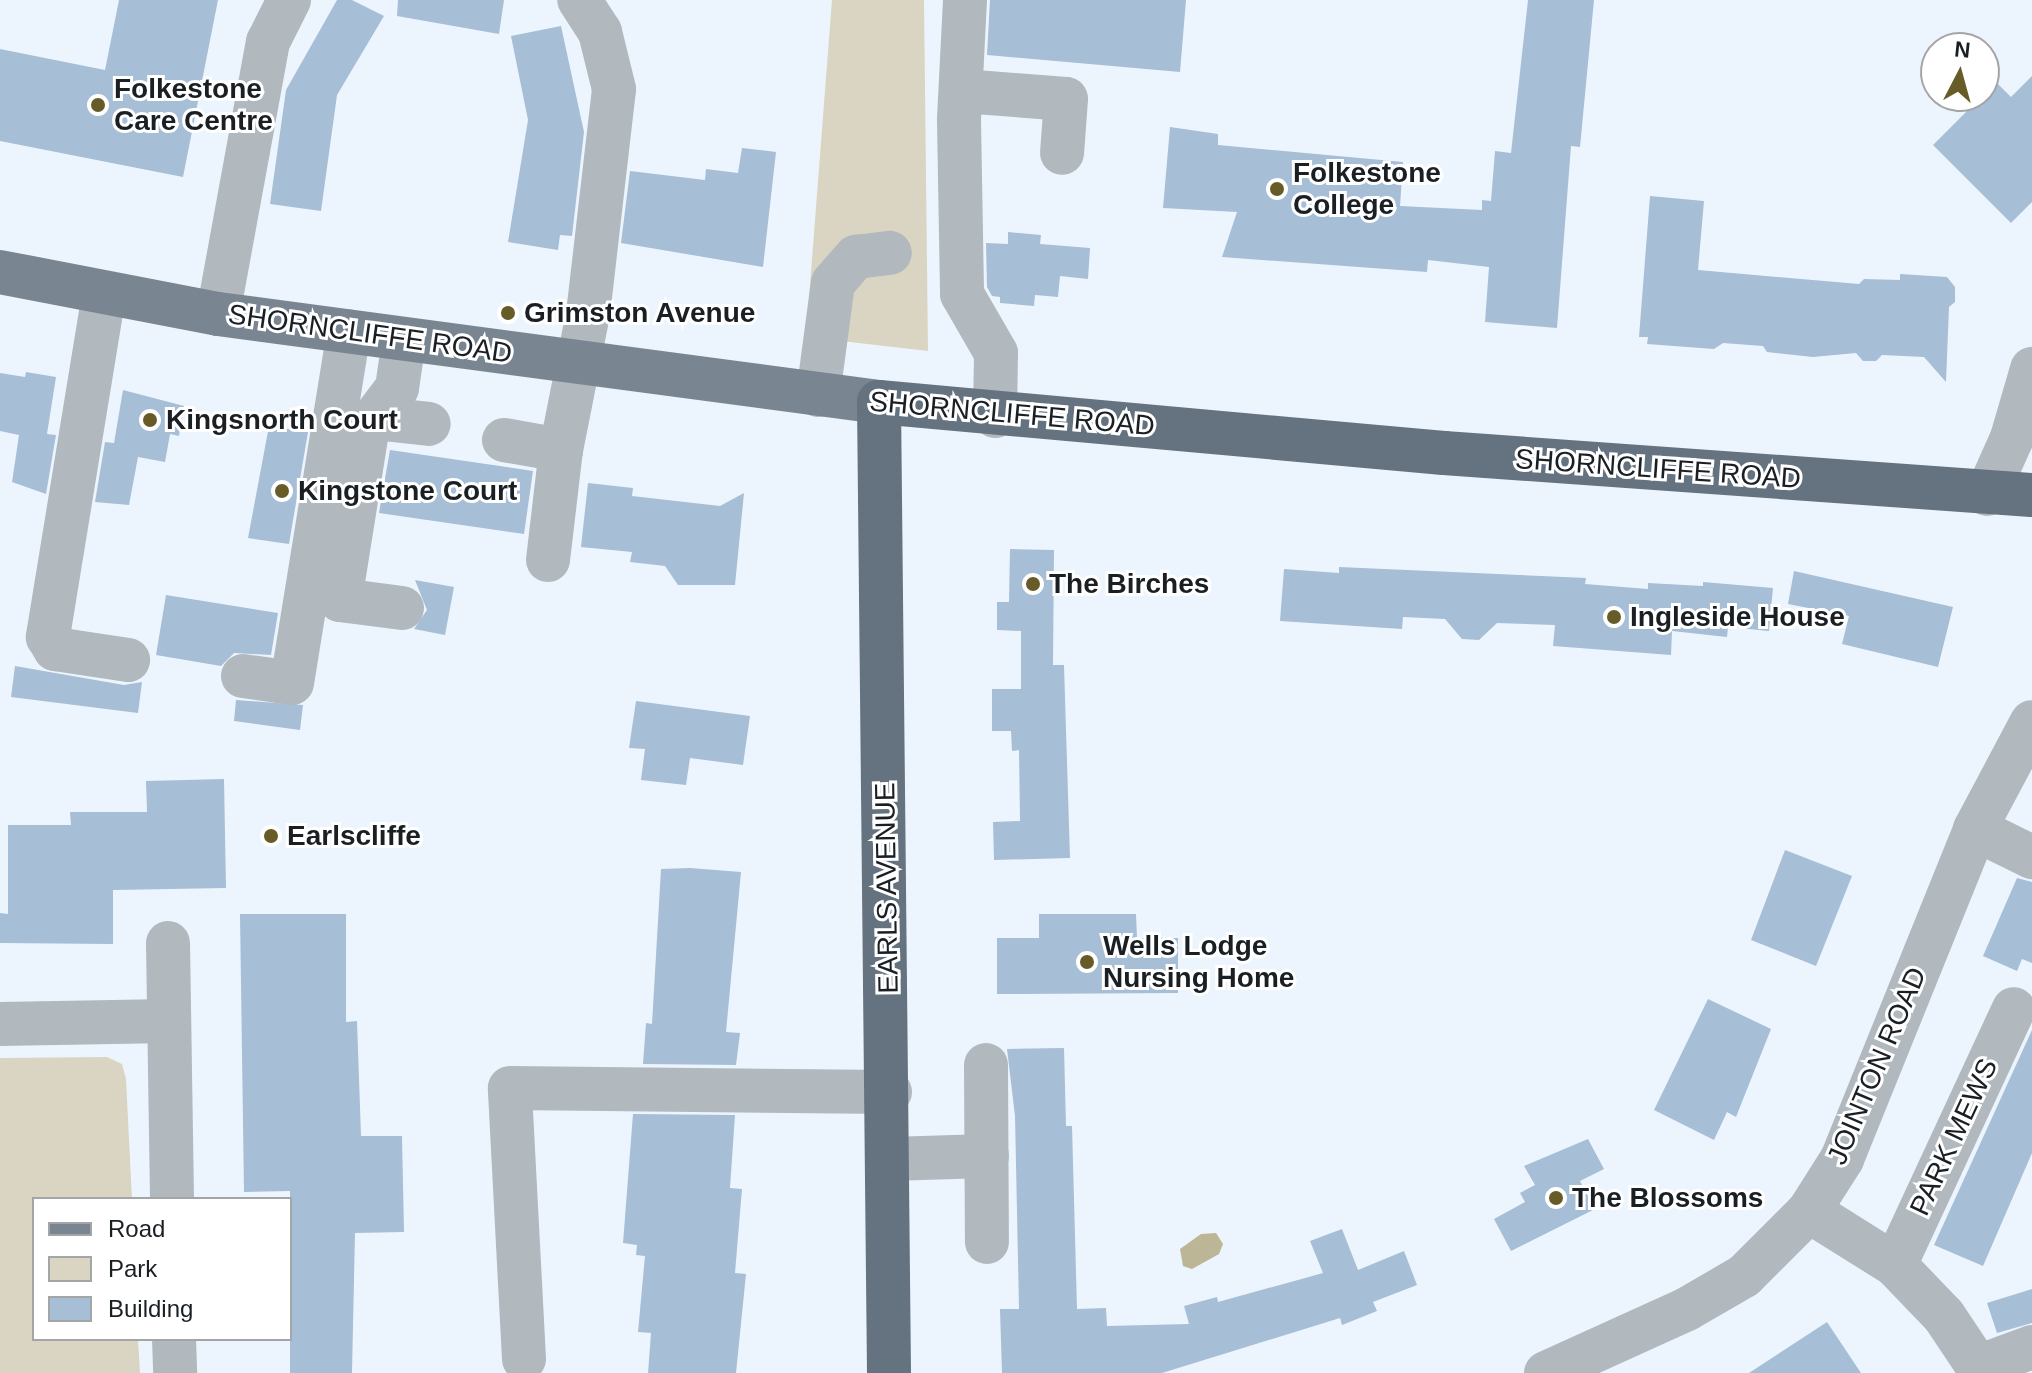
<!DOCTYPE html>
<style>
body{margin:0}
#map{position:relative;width:2032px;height:1373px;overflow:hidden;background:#ecf5fe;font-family:Helvetica,sans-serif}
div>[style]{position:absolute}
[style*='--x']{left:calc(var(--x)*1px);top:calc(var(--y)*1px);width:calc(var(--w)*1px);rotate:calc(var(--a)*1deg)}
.green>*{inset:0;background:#d9d5c2}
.water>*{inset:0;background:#bcb596}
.building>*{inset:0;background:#a6bed6}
.minor>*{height:44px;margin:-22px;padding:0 22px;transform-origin:22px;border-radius:22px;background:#b1b8be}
.major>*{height:44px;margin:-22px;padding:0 22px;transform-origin:22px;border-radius:22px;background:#798590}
.highway>*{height:44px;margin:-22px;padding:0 22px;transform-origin:22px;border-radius:22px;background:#65727f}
.dots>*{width:22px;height:22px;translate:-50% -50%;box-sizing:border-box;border:4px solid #fff;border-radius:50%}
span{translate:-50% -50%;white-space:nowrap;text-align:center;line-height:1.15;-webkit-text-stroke:6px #fff;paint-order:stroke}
.poi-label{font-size:28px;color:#1a1f24;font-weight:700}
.left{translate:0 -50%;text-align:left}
.street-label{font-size:28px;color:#1a1f24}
.legend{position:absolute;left:32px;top:1197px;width:260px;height:144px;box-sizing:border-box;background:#fff;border:2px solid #a3a5a7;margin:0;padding:10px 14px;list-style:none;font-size:24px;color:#1a1f24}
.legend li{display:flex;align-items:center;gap:16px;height:40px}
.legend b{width:40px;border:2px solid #a3a5a7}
.north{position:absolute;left:1920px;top:32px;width:80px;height:80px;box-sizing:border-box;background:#fff;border:2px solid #a3a5a7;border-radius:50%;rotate:6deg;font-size:22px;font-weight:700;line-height:32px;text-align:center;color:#1a1f24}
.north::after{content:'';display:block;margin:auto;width:28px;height:36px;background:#675c28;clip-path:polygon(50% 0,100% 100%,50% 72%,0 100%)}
</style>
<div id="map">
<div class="green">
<div style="clip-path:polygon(832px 0,924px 0,928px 351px,806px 337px)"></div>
<div style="clip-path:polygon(107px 1057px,122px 1064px,126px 1079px,132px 1199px,34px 1199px,34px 1339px,138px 1339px,140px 1373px,0 1373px,0 1058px)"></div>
</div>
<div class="water">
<div style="clip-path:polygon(1216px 1233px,1223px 1244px,1219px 1254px,1192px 1269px,1183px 1266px,1180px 1249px,1201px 1234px)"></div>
</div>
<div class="building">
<div style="clip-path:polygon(119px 0,218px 0,183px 177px,0 141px,0 49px,105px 70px)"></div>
<div style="clip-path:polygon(337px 0,352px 0,384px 16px,337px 95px,321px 211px,270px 204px,286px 90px)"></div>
<div style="clip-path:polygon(398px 0,504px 0,499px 34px,397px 16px)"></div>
<div style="clip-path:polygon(990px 0,1186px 0,1180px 72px,987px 55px)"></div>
<div style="clip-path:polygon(1528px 0,1594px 0,1580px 147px,1571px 146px,1557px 328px,1485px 322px,1489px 267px,1428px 260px,1427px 272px,1222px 257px,1237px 212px,1163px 208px,1170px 127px,1218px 134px,1218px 145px,1403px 162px,1400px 206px,1482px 210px,1482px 200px,1491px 201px,1495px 151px,1511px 153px)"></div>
<div style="clip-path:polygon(561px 26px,584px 132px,572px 236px,560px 235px,558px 250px,508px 242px,528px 120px,511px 36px)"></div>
<div style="clip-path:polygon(2032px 76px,2032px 202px,2011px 223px,1933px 145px,1996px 82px,2011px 97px)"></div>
<div style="clip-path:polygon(742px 148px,776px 152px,763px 267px,621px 243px,630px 171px,705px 180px,706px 169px,738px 173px)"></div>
<div style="clip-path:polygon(1650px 196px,1704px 201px,1698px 270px,1859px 284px,1864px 279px,1900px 280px,1900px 274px,1947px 277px,1955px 287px,1955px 302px,1949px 307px,1946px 382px,1924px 357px,1882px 355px,1876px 361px,1863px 361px,1856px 353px,1813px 357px,1767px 352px,1763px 346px,1723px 343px,1714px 349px,1647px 344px,1648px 337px,1639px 337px)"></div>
<div style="clip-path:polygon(1008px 232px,1041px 235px,1040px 244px,1090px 248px,1088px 279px,1060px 276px,1058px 297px,1035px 295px,1034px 306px,1000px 303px,1000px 297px,992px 296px,987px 287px,986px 243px,1008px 244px)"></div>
<div style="clip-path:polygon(26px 372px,56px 377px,47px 434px,56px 435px,46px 494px,12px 482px,19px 435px,0 431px,0 373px,25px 377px)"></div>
<div style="clip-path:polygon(123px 390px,184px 406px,179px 436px,170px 434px,165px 462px,138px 457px,129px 505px,95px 502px,105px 442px,114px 443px)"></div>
<div style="clip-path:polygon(269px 426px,308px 432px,289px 544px,248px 538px)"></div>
<div style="clip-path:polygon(390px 450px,533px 471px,524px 534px,379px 513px)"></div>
<div style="clip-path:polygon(588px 483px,633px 488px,632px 496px,720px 506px,744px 493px,735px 585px,678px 585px,665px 566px,630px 562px,632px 552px,581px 547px)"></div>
<div style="clip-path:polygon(1010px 549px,1054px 550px,1053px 665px,1064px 665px,1070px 858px,994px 860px,993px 822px,1020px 821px,1019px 750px,1012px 751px,1011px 731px,992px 731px,992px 689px,1021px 689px,1021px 631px,997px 630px,997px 602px,1009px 602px)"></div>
<div style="clip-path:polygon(1339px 567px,1586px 578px,1585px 584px,1648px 589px,1648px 583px,1703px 586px,1703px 582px,1773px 588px,1769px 631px,1728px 627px,1727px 637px,1672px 631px,1671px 655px,1553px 646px,1555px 625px,1497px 623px,1479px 640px,1462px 639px,1445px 619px,1403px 617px,1402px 629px,1280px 621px,1284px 569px,1339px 573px)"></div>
<div style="clip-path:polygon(1794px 571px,1953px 607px,1938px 667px,1842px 644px,1849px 616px,1788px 604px)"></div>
<div style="clip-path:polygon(415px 580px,454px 587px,445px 635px,414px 629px,427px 610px)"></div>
<div style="clip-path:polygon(166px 595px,278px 613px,271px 655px,234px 653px,221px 666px,156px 655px)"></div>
<div style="clip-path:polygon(15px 666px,124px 685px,142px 682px,138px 713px,11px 697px)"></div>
<div style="clip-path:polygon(236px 700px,303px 705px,300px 730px,234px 721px)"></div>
<div style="clip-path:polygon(636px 701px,750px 716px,743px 765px,690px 758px,686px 785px,641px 780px,645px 749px,629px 748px)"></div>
<div style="clip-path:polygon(224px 779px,226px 888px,113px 890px,113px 944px,0 943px,0 913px,8px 914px,8px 825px,71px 825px,70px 812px,147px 812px,146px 781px)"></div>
<div style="clip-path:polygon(1785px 850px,1852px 876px,1816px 966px,1751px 940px)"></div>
<div style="clip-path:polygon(690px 868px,741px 872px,726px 1032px,740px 1033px,736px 1065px,643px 1064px,646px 1023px,652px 1024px,661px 869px)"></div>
<div style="clip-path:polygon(2017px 878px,2032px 882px,2032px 963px,2022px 959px,2017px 971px,1983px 956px)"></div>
<div style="clip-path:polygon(240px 914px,346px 914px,346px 1022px,357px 1021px,361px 1136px,402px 1136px,404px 1232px,355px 1233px,352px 1373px,290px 1373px,290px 1191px,244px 1192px)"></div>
<div style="clip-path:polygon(1039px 914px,1136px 914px,1137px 938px,1178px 938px,1178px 993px,997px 994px,997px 938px,1039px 938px)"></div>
<div style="clip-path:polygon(1708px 999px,1771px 1029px,1736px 1117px,1727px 1112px,1714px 1140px,1654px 1110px)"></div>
<div style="clip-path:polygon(2032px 1030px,2032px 1153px,1983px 1266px,1934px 1245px)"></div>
<div style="clip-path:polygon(1064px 1048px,1066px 1126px,1072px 1126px,1077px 1309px,1106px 1308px,1107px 1326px,1189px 1324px,1184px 1306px,1217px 1297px,1218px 1302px,1323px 1273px,1310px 1241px,1342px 1229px,1358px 1270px,1404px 1251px,1417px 1285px,1373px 1302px,1377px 1311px,1342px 1325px,1340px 1318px,1162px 1373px,1002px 1373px,1000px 1309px,1019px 1309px,1015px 1116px,1007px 1049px)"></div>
<div style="clip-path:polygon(633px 1114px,735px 1115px,730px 1188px,742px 1189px,735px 1273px,746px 1274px,736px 1373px,648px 1373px,651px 1333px,638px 1332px,645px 1256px,636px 1255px,637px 1245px,623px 1243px)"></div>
<div style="clip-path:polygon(1588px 1139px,1604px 1169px,1580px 1181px,1595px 1209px,1511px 1251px,1494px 1219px,1525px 1202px,1520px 1193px,1535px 1185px,1524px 1166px)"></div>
<div style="clip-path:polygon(2032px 1289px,2032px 1323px,1997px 1333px,1987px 1303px)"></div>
<div style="clip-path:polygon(1827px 1322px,1861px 1373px,1749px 1373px)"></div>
</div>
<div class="minor">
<div style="--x:965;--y:0;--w:120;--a:92.9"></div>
<div style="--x:959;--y:120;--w:174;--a:89"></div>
<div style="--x:962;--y:294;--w:68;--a:60"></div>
<div style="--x:996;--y:353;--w:63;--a:90.9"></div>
<div style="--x:962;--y:91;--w:104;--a:4.4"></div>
<div style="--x:1066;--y:99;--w:54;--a:94.2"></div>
<div style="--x:104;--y:294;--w:348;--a:99.3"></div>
<div style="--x:48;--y:637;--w:14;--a:60"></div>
<div style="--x:55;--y:649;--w:74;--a:8.6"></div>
<div style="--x:218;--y:314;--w:277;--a:-79.6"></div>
<div style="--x:268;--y:42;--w:47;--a:-63.4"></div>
<div style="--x:818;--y:395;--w:113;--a:-82.4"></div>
<div style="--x:833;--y:283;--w:35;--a:-49"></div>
<div style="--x:856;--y:257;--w:34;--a:-7"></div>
<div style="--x:374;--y:418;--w:55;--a:6.2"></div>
<div style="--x:504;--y:440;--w:58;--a:10"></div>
<div style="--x:1987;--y:494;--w:61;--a:-65.9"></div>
<div style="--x:2012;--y:438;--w:72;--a:-73.8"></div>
<div style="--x:548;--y:560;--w:111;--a:-83.3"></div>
<div style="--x:561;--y:450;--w:139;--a:-78.8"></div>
<div style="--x:588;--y:314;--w:226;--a:-83.4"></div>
<div style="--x:614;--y:89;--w:59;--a:-103.8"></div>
<div style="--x:600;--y:32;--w:38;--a:-123"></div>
<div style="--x:402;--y:608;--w:63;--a:-172.6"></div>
<div style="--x:340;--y:600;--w:176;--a:-80.9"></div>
<div style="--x:368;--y:426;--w:48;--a:-52.7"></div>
<div style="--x:397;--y:388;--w:49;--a:-81.7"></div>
<div style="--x:243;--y:676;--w:49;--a:8.1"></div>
<div style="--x:292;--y:683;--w:356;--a:-80.8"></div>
<div style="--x:1975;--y:829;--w:64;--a:26.2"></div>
<div style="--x:168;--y:943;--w:256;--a:89.1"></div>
<div style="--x:0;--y:1024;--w:169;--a:-1"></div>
<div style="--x:986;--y:1065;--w:177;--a:89.7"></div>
<div style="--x:889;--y:1159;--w:98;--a:-1.8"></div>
<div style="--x:1809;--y:1211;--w:102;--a:32.1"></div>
<div style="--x:1895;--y:1265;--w:71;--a:46.1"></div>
<div style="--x:1944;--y:1316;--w:61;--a:56.3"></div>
<div style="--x:1978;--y:1367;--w:58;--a:-20.3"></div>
<div style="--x:1895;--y:1265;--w:282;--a:-65.1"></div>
<div style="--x:174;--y:1339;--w:34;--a:88"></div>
<div style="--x:524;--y:1359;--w:271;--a:-93"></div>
<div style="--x:510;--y:1088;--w:380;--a:0.6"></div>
<div style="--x:1546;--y:1373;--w:155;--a:-24.4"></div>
<div style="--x:1687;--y:1309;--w:66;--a:-30.1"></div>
<div style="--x:1744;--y:1276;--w:92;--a:-45"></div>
<div style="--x:1809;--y:1211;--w:62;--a:-57.6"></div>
<div style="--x:1842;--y:1159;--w:356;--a:-68"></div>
<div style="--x:1975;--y:829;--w:121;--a:-62"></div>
</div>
<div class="major">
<div style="--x:0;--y:272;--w:222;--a:10.9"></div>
<div style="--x:218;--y:314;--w:667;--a:7.58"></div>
</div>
<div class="highway">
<div style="--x:889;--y:1373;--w:971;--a:-90.59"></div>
<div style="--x:879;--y:402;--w:567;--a:5.16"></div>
<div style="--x:1444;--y:453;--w:589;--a:4.09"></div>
</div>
<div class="dots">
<div style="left:98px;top:105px;background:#675c28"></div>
<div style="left:1277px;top:189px;background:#675c28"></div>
<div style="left:508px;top:313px;background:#675c28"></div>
<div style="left:150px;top:420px;background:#675c28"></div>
<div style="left:282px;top:491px;background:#675c28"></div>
<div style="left:1033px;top:584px;background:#675c28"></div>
<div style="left:1614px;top:617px;background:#675c28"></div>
<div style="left:271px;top:836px;background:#675c28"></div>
<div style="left:1087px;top:962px;background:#675c28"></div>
<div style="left:1556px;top:1198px;background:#675c28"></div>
</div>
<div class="poi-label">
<span class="left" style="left:114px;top:105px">Folkestone<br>Care Centre</span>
<span class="left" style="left:1293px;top:189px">Folkestone<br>College</span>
<span class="left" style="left:524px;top:313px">Grimston Avenue</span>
<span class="left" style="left:166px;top:420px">Kingsnorth Court</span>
<span class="left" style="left:298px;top:491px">Kingstone Court</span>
<span class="left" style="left:1049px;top:584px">The Birches</span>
<span class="left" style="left:1630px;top:617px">Ingleside House</span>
<span class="left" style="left:287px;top:836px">Earlscliffe</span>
<span class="left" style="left:1103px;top:962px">Wells Lodge<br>Nursing Home</span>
<span class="left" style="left:1572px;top:1198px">The Blossoms</span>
</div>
<div class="street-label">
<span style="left:370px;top:334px;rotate:8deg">SHORNCLIFFE ROAD</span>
<span style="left:1012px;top:414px;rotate:5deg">SHORNCLIFFE ROAD</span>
<span style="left:1658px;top:469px;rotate:4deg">SHORNCLIFFE ROAD</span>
<span style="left:887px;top:888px;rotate:-91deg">EARLS AVENUE</span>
<span style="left:1877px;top:1066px;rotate:-67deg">JOINTON ROAD</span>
<span style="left:1954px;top:1137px;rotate:-65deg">PARK MEWS</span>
</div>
<ul class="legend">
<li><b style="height:10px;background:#798590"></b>Road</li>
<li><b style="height:22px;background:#d9d5c2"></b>Park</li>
<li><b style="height:22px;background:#a6bed6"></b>Building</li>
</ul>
<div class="north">N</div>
</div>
